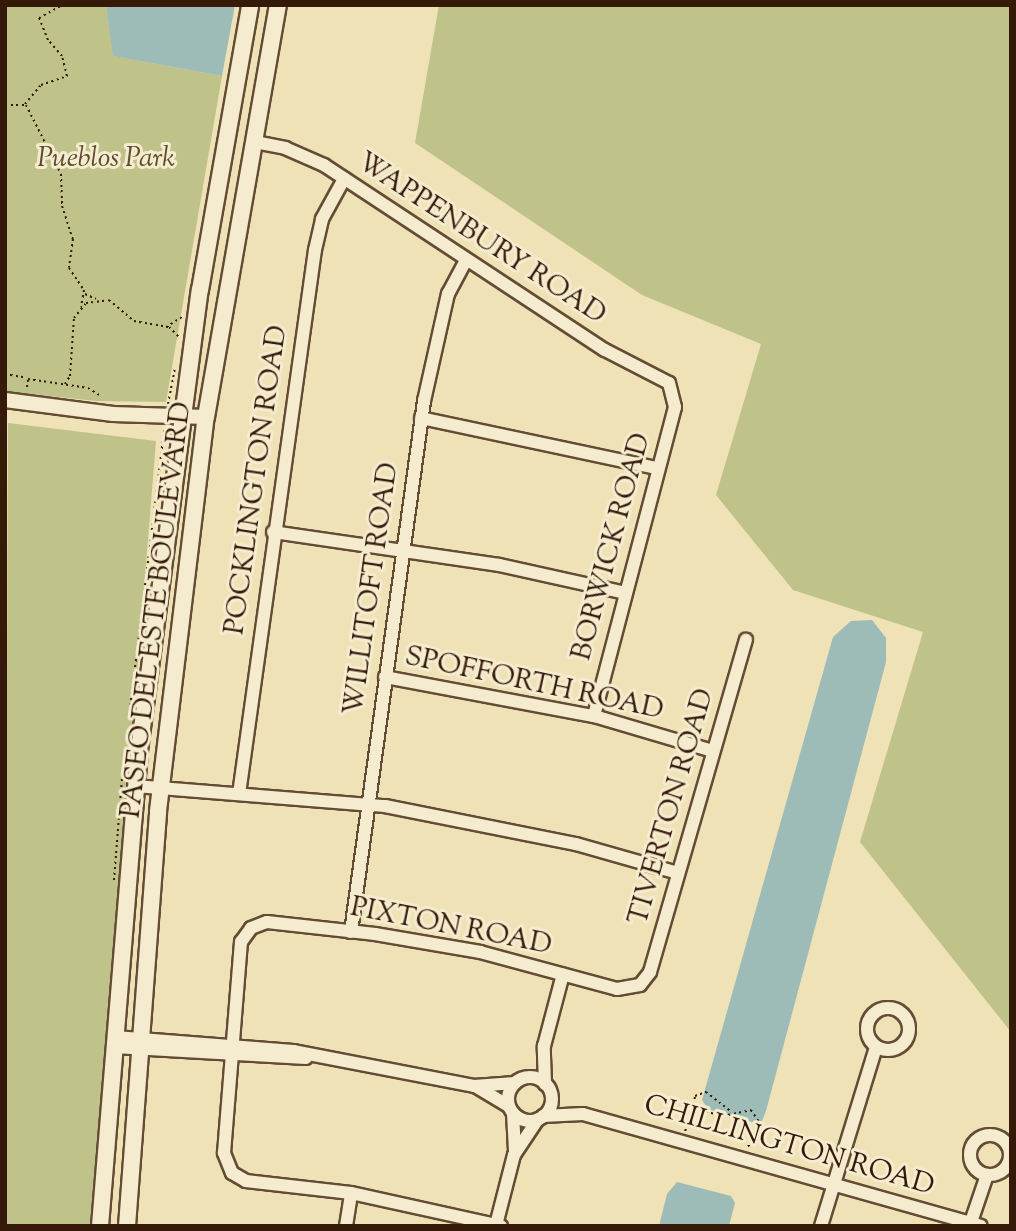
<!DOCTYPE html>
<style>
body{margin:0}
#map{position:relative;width:1016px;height:1231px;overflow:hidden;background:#efe2b6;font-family:"Sorts Mill Goudy",serif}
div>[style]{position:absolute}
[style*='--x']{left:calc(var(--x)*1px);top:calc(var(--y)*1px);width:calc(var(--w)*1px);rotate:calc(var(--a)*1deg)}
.green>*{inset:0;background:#bfc289}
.water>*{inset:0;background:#9dbcb8}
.path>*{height:2px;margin-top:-1px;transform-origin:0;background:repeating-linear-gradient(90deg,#351a09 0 2px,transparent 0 5.5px)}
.roads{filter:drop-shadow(2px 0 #644c34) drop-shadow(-2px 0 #644c34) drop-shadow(0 2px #644c34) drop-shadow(0 -2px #644c34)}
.minor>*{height:12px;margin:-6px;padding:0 6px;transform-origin:6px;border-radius:6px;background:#f5ecd0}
.minor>.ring{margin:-6px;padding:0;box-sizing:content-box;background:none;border:12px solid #f5ecd0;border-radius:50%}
.tertiary>*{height:14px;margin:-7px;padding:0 7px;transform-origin:7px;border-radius:7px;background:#f5ecd0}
.secondary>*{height:16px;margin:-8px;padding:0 8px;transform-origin:8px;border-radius:8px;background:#f5ecd0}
span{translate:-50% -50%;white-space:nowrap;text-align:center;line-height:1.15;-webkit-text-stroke:6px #f5ecd0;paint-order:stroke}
.park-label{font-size:28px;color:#5e4c2f;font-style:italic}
.street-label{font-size:28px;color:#351a09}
.frame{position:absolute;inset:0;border:7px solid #351a09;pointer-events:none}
</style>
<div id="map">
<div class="green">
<div style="clip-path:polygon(5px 5px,106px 5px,114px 56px,222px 76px,166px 402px,96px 401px,5px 391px)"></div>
<div style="clip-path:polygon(439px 5px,1011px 5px,1011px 1032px,860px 842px,923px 632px,793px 590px,716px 495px,761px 344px,642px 295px,415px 143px)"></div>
<div style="clip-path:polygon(8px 423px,156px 441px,92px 1226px,5px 1226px)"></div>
</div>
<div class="water">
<div style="clip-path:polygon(106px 5px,235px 5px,222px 76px,113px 56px)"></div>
<div style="clip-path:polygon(872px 620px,886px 638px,886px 662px,766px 1111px,762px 1121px,750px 1122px,708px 1109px,702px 1100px,833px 637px,851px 621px)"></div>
<div style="clip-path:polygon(677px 1182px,731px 1196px,735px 1203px,729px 1226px,659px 1226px,667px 1194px)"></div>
</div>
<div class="path">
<div style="--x:25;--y:104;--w:25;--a:-50"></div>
<div style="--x:41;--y:85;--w:28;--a:-19"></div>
<div style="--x:67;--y:76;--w:21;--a:-104"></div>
<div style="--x:62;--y:56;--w:21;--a:-131"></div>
<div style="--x:48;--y:40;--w:24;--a:-112"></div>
<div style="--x:39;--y:18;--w:26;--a:-29"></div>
<div style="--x:5;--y:105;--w:21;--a:0"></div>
<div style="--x:26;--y:105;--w:77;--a:63.1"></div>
<div style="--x:61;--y:174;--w:32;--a:88"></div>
<div style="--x:62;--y:206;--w:35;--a:72"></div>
<div style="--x:73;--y:239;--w:29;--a:98"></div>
<div style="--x:69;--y:268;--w:27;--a:56"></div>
<div style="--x:84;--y:290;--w:17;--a:100"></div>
<div style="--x:85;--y:294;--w:12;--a:24"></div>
<div style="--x:166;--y:327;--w:19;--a:-32"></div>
<div style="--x:5;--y:374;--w:22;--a:10"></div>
<div style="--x:65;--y:384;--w:9;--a:-58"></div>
<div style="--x:70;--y:376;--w:58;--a:-86.1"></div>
<div style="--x:74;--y:318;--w:19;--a:-51"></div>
<div style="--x:86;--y:303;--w:23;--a:-7"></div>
<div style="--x:109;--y:300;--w:33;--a:40"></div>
<div style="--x:134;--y:321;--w:36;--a:10"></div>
<div style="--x:169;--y:327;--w:14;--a:45"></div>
<div style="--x:27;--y:387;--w:8;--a:-83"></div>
<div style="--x:28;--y:379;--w:61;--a:8.5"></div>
<div style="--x:88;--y:388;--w:13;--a:32"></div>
<div style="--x:168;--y:404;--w:37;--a:-79"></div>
<div style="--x:129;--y:716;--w:288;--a:-83"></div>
<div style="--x:114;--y:880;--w:102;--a:-85.5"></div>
<div style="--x:693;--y:1110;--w:14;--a:-82"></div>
<div style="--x:695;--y:1096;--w:12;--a:-20"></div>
<div style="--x:706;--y:1092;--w:33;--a:38"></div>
<div style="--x:685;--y:1131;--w:24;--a:-66"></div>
<div style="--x:695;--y:1109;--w:29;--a:14"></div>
<div style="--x:723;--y:1116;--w:29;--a:-12"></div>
<div style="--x:751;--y:1110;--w:22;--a:56"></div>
<div style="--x:763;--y:1128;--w:26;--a:129"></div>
</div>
<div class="roads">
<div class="minor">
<div style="--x:255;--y:142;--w:31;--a:11"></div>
<div style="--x:285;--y:148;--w:43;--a:23.6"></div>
<div style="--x:324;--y:165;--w:336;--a:33.4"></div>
<div style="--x:605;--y:350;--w:72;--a:27.3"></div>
<div style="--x:669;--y:383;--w:25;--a:76"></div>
<div style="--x:675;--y:407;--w:319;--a:104.7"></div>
<div style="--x:421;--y:418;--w:240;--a:12"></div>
<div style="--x:273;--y:532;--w:228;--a:8.3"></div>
<div style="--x:499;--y:565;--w:129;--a:12.5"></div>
<div style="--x:385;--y:677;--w:213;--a:10.6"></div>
<div style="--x:594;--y:716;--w:124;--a:16.4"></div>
<div style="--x:135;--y:786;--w:251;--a:4.6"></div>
<div style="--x:385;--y:806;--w:195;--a:11.3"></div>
<div style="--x:576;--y:844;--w:106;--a:15.9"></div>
<div style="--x:239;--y:794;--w:549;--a:-82.05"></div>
<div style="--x:315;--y:250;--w:32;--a:-77"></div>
<div style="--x:322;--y:219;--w:46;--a:-61.2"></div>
<div style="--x:351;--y:932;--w:536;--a:-82.17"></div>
<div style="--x:424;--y:401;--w:110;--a:-77.4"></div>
<div style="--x:448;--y:294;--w:38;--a:-62"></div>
<div class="ring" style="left:867px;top:1008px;width:30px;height:30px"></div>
<div style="--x:115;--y:1037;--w:179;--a:4.5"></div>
<div style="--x:293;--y:1051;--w:184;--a:10.9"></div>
<div style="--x:474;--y:1086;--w:41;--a:-4.2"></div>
<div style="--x:114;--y:1047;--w:192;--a:3.3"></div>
<div class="ring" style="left:508px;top:1077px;width:32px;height:32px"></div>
<div style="--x:545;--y:1084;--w:38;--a:-92"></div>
<div style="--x:544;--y:1046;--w:74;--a:-75.2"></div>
<div style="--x:477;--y:1087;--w:37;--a:31"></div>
<div style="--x:513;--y:1113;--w:38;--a:87"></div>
<div style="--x:543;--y:1116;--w:40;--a:-2.9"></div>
<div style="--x:583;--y:1114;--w:413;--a:15.7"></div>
<div class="ring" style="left:970px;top:1135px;width:28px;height:28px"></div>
<div style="--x:971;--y:1222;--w:50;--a:-71.2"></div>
<div style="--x:496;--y:1225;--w:72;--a:-75.6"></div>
<div style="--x:514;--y:1155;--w:43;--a:-56.3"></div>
<div style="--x:346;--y:1226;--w:33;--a:-81"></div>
<div style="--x:501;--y:1226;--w:154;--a:-167.6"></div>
<div style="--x:351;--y:1193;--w:106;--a:-173.5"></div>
<div style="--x:246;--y:1181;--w:16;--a:-150"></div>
<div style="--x:232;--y:1173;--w:22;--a:-112"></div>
<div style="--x:224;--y:1153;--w:212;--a:-85.4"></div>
<div style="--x:241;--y:942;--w:17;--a:-54"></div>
<div style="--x:251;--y:928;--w:17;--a:-21"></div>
<div style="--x:267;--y:922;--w:109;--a:6.3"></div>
<div style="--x:375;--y:934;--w:107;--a:9.7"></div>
<div style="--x:480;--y:952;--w:142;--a:15.1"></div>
<div style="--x:617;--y:989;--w:23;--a:-10"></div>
<div style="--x:640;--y:985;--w:16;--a:-52"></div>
<div style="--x:650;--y:972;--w:346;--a:-73.9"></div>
<div style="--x:821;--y:1226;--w:187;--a:-72.9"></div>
</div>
<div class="tertiary">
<div style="--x:5;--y:400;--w:109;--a:7.4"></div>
<div style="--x:113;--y:414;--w:93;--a:1.8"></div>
</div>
<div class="secondary">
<div style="--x:100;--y:1226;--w:477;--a:-85.3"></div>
<div style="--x:139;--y:751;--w:465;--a:-82.5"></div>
<div style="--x:200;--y:290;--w:289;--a:-80"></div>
<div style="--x:127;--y:1226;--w:416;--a:-85.7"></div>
<div style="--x:158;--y:811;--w:397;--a:-83.1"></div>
<div style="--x:206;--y:417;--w:418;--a:-80.1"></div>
</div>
</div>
<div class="park-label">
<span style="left:106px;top:159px">Pueblos Park</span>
</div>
<div class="street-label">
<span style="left:481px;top:239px;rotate:33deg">WAPPENBURY ROAD</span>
<span style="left:257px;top:480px;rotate:-82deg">POCKLINGTON ROAD</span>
<span style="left:612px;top:547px;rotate:-75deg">BORWICK ROAD</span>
<span style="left:372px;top:589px;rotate:-82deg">WILLITOFT ROAD</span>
<span style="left:157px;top:610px;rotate:-83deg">PASEO DEL ESTE BOULEVARD</span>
<span style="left:534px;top:684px;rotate:12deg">SPOFFORTH ROAD</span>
<span style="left:672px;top:807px;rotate:-74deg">TIVERTON ROAD</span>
<span style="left:451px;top:927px;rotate:11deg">PIXTON ROAD</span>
<span style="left:789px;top:1146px;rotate:16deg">CHILLINGTON ROAD</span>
</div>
<div class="frame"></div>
</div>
